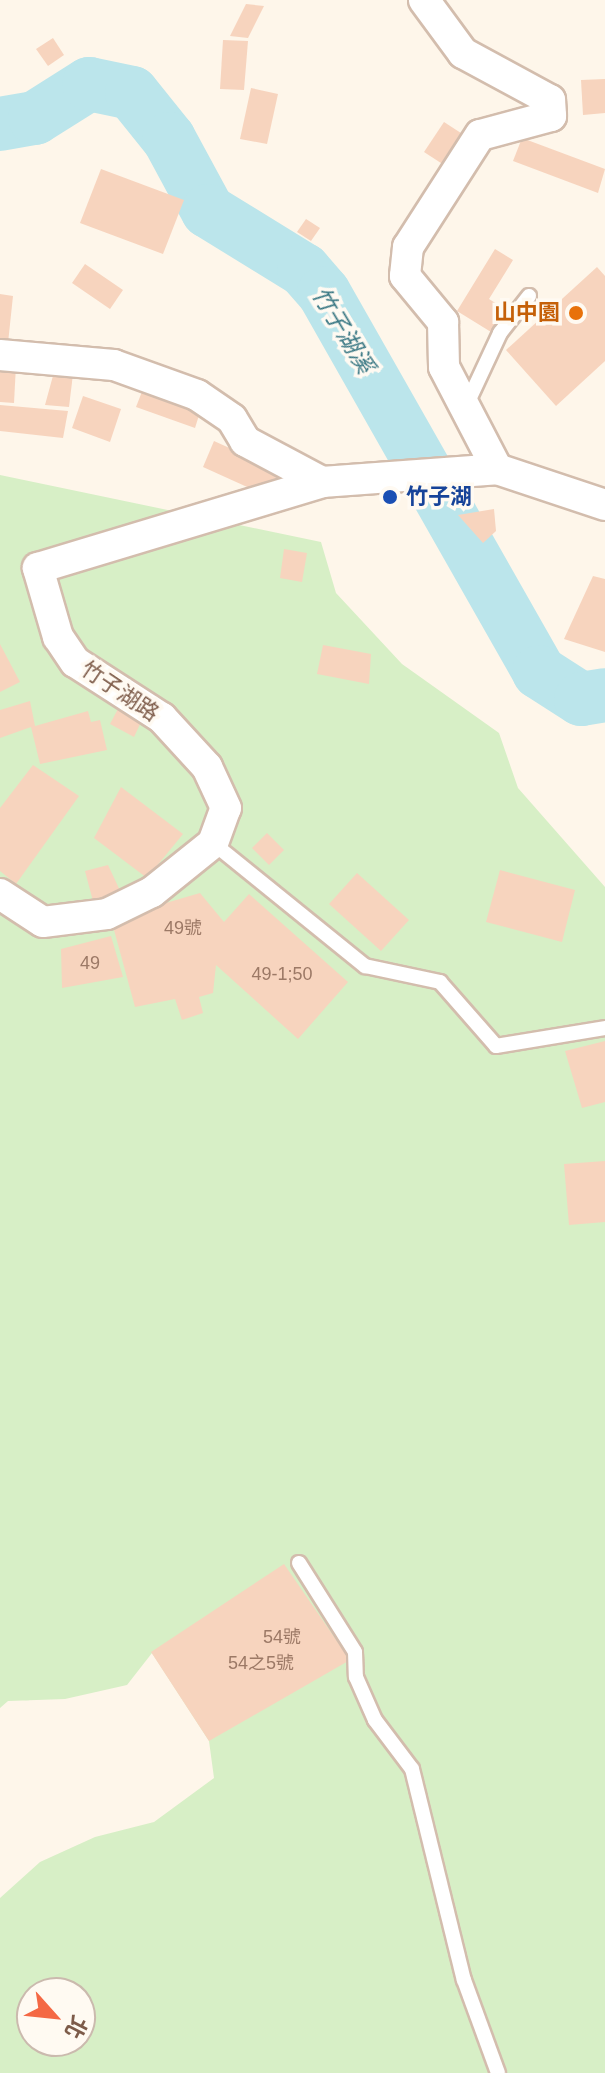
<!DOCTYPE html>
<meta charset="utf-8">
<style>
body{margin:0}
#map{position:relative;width:605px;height:2073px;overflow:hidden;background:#fef6ea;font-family:Helvetica,"Noto Sans TC",sans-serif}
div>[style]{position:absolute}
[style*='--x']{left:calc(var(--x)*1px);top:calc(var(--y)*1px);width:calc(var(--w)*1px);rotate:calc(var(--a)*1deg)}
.green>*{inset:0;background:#d7efc6}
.river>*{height:54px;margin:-27px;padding:0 27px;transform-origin:27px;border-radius:27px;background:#bbe5eb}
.building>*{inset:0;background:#f7d4be}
.roads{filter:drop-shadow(2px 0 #d3bdad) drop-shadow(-2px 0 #d3bdad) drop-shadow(0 2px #d3bdad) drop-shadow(0 -2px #d3bdad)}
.lane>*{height:14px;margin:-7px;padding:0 7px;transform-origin:7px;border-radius:7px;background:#fff}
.street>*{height:30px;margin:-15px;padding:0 15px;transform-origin:15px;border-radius:15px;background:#fff}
.dots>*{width:22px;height:22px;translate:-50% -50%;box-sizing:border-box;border:4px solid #fffaf2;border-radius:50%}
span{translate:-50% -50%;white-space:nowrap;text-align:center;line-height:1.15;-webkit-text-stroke:7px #fffaf2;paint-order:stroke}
.number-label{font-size:18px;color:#9c7966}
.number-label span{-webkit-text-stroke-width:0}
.food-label{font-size:22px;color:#c56008;font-weight:700}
.right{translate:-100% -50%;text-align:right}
.transit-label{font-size:22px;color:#164399;font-weight:700}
.left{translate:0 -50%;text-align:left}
.street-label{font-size:22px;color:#7d5b49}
.water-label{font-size:24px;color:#3a7884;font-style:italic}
.north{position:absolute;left:16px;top:1977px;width:80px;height:80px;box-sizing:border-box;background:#fffaf2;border:2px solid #cbbaae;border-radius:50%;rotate:117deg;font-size:22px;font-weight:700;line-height:32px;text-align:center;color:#7d5b49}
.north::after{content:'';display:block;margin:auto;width:28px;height:36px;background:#f46844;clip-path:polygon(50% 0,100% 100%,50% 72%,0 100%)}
</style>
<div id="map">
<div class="green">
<div style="clip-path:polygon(evenodd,0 475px,321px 542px,336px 593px,402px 664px,499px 733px,518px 788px,605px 887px,605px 2073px,0 2073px,0 1898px,40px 1862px,95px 1837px,154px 1822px,214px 1778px,209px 1741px,152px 1653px,127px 1685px,65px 1699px,8px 1701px,0 1708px,0 475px,32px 1993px,80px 1993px,80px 2041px,32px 2041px,32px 1993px)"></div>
</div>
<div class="river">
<div style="--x:0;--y:124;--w:36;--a:-10"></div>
<div style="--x:35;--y:118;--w:64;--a:-32.2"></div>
<div style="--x:89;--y:84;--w:44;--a:11.8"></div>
<div style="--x:132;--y:93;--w:59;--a:51.2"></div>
<div style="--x:169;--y:139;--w:82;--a:61.6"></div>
<div style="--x:208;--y:211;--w:113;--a:31.6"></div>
<div style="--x:304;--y:270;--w:30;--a:49"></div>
<div style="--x:324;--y:293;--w:436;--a:60.4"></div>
<div style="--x:539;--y:672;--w:50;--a:32.7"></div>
<div style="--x:581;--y:699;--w:24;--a:-9"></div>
</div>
<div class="building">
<div style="clip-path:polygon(246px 4px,264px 6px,248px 38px,230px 36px)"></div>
<div style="clip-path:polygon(53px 38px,64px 55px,48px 66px,36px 49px)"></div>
<div style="clip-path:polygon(223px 40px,248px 41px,244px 90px,220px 89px)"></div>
<div style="clip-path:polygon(605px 79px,605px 113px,583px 115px,581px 80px)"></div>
<div style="clip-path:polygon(251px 88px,278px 94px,267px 144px,240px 139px)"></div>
<div style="clip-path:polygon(444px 122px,464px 135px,444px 165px,424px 152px)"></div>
<div style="clip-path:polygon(522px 138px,605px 169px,598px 193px,513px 161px)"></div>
<div style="clip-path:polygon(101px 169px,184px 200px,163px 254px,80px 223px)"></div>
<div style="clip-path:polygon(306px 219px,320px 228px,311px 241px,297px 232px)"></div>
<div style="clip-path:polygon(495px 249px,513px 260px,489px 299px,505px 309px,491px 332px,457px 311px)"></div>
<div style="clip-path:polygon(85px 264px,123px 290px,110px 309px,72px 283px)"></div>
<div style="clip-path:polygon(597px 267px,605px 276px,605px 361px,556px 406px,506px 350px)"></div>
<div style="clip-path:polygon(0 294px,13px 296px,8px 343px,0 342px)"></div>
<div style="clip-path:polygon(0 364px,16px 365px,14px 403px,0 402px)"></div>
<div style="clip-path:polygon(54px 372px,73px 374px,69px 407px,45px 405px)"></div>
<div style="clip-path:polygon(143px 389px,201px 409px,195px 428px,136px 407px)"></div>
<div style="clip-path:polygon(83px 396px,121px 409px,110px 442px,72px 428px)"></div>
<div style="clip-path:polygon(0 405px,68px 411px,63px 438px,0 431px)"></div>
<div style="clip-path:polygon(214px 441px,287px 474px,283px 483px,256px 491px,203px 467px)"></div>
<div style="clip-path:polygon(494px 509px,496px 531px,483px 543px,458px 515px)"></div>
<div style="clip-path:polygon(284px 549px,307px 553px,302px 582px,280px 578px)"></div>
<div style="clip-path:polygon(593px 576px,605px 579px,605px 652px,564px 639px)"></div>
<div style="clip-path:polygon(0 644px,20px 682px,0 692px)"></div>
<div style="clip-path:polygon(323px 645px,371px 654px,369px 684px,317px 674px)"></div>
<div style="clip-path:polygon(30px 701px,35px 726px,88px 711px,91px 722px,100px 720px,107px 750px,40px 764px,31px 727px,0 738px,0 710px)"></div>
<div style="clip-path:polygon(119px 707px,142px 720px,134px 737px,110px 724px)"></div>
<div style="clip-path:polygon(33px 765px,79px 796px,16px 884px,0 871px,0 808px)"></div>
<div style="clip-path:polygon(121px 787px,183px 834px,147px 878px,94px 838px)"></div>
<div style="clip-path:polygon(267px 833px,284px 850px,269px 865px,252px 848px)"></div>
<div style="clip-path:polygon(108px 865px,123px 897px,94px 905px,85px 871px)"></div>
<div style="clip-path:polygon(500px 870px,575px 890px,562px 942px,486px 922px)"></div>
<div style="clip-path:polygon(357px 873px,409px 920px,381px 951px,329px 904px)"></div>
<div style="clip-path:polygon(200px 893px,224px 922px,249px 894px,348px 982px,298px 1039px,216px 965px,213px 993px,199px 997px,203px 1013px,182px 1020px,175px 999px,135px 1007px,111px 919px)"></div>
<div style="clip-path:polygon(111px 936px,123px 977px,62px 988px,61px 949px)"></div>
<div style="clip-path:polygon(605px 1041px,605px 1102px,582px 1108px,565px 1051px)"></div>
<div style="clip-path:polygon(605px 1161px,605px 1222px,569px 1225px,564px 1164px)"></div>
<div style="clip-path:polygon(284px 1564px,350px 1660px,209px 1741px,151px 1652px)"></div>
</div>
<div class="roads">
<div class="lane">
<div style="--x:466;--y:406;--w:81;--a:-65"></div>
<div style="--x:500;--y:333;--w:47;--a:-51.9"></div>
<div style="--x:213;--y:843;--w:196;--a:39"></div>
<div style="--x:365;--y:966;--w:77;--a:12"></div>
<div style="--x:440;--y:982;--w:85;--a:48.8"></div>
<div style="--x:496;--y:1046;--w:110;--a:-9.4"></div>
<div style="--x:299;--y:1563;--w:105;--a:57.8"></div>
<div style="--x:355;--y:1652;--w:25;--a:88"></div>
<div style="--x:356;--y:1677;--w:47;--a:66.2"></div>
<div style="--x:375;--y:1720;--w:61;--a:52.9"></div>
<div style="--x:412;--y:1769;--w:217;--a:76.2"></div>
<div style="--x:464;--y:1980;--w:99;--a:69.9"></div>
</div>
<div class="street">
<div style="--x:424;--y:0;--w:66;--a:53.7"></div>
<div style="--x:463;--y:53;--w:99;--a:28.4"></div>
<div style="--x:550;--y:100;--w:16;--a:86"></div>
<div style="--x:551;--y:116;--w:73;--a:165"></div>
<div style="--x:480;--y:135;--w:133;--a:122.7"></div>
<div style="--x:408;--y:247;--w:29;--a:96"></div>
<div style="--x:405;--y:276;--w:60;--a:50.4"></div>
<div style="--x:443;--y:322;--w:45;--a:88.7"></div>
<div style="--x:444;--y:367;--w:115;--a:62.5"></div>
<div style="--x:0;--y:355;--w:114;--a:5"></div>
<div style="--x:114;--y:365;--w:88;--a:19.9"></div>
<div style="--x:197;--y:395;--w:42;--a:34.4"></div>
<div style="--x:232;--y:419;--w:26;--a:59"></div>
<div style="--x:245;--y:441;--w:87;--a:28"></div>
<div style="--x:0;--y:894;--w:51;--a:33.1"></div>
<div style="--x:43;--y:922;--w:64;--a:-7.1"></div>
<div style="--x:107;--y:914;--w:50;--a:-26.1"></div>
<div style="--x:152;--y:892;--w:78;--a:-38.8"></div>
<div style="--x:213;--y:843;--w:37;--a:-70"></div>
<div style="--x:226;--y:808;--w:45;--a:-114.9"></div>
<div style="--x:207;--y:767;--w:67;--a:-132.6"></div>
<div style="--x:162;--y:718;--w:103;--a:-147.2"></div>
<div style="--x:75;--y:662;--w:30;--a:-124"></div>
<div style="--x:58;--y:637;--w:72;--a:-106.2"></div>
<div style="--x:38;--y:568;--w:297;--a:-16.8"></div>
<div style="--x:322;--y:482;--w:175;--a:-4.2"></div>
<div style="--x:497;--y:469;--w:114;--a:18.4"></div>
</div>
</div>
<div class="dots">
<div style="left:576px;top:313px;background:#e8710a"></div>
<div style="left:390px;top:497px;background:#1a4fb4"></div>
</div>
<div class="number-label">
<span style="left:183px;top:928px">49號</span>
<span style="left:90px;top:963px">49</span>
<span style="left:282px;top:974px">49-1;50</span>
<span style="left:282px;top:1637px">54號</span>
<span style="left:261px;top:1663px">54之5號</span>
</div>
<div class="food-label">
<span class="right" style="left:560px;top:313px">山中園</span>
</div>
<div class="transit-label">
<span class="left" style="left:406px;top:497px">竹子湖</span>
</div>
<div class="street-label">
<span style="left:120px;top:691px;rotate:34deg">竹子湖路</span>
</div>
<div class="water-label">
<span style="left:343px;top:330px;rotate:59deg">竹子湖溪</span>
</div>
<div class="north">北</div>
</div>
